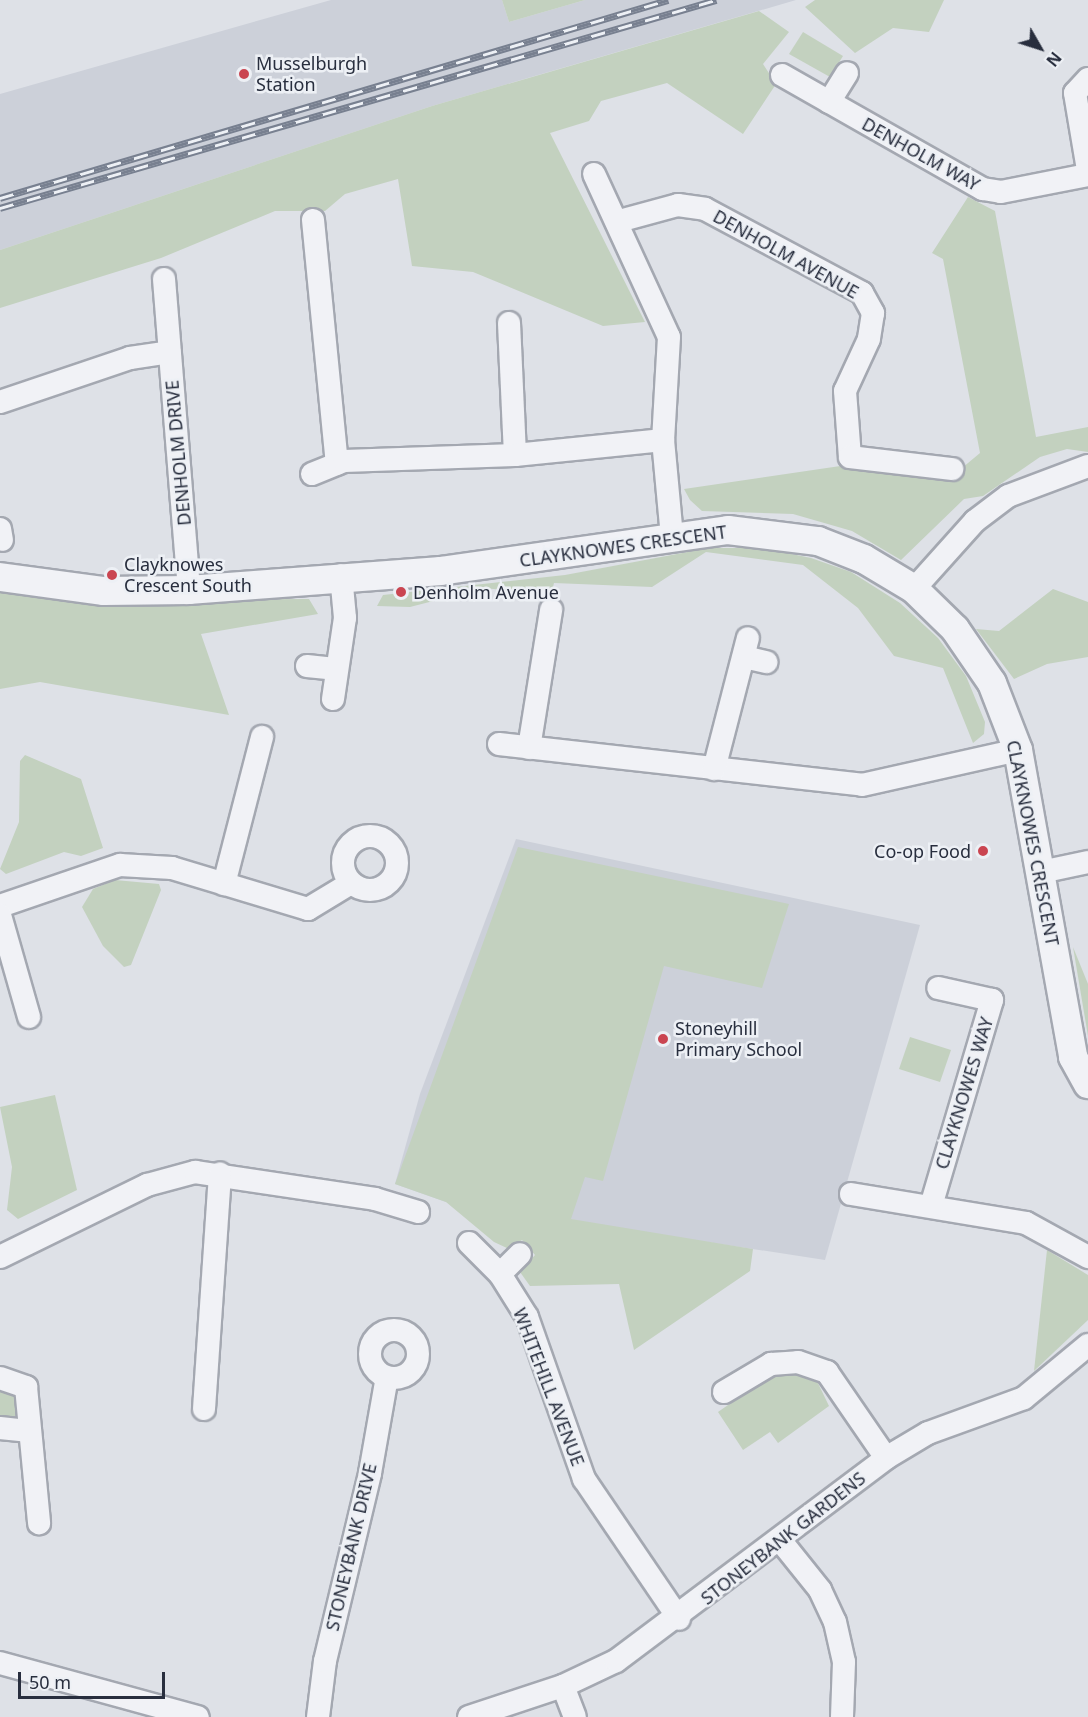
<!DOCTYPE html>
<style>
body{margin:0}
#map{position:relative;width:1088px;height:1717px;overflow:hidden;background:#dee1e7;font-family:"Noto Sans",sans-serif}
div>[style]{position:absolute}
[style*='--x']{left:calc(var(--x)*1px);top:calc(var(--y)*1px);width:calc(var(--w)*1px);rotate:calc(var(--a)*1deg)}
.built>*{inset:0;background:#ccd0d9}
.green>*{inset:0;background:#c3d1bf}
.roads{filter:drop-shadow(2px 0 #a4a8b1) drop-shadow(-2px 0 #a4a8b1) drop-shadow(0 2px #a4a8b1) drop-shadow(0 -2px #a4a8b1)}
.minor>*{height:22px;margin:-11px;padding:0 11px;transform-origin:11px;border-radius:11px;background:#f1f2f6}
.minor>.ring{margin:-11px;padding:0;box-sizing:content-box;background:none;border:22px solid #f1f2f6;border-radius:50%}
.tertiary>*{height:28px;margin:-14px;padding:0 14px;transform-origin:14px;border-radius:14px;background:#f1f2f6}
.rail>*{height:7px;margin-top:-3.5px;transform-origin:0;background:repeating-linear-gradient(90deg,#edf0f5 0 14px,#788090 0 28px);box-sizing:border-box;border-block:2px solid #788090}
.dots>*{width:16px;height:16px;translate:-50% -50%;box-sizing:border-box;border:3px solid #edf0f5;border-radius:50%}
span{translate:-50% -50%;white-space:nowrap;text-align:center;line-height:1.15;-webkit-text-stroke:5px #edf0f5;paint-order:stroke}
.poi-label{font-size:18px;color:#282e3e}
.left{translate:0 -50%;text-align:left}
.right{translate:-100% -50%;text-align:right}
.street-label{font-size:18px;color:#282e3e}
.north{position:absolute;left:1010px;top:18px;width:60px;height:60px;-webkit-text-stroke:4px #edf0f5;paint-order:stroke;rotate:129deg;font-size:16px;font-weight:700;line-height:24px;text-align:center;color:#282e3e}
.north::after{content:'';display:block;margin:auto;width:21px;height:27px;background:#282e3e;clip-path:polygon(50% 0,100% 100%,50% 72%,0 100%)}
.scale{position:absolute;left:18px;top:1672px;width:147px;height:27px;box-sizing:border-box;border:3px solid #282e3e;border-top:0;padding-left:8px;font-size:18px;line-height:21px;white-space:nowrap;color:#282e3e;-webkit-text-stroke:4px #edf0f5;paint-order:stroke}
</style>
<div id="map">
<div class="built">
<div style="clip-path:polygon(331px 0,502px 0,509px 22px,585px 0,796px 0,432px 106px,0 250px,0 94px)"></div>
<div style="clip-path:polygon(516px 839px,920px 925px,825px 1260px,446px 1202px,395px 1184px,420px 1094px)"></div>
</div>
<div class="green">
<div style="clip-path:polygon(502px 0,585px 0,509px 22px)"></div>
<div style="clip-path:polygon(815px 0,944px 0,929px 32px,893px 28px,855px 53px,805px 7px)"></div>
<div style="clip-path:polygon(759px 11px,789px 32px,763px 64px,776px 84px,743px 134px,667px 83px,601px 101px,589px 121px,550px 133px,645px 322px,603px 326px,473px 272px,412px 266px,398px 179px,345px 194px,325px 211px,275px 211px,161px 258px,0 308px,0 250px,432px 106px)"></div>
<div style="clip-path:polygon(803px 32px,843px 56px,830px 77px,789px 54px)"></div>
<div style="clip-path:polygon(968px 197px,995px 211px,1036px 437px,1088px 427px,1088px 452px,1067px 449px,1040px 457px,983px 496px,964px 499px,901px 560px,852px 531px,793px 514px,702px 511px,690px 500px,684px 489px,854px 464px,962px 468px,980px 453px,943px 259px,932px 253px)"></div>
<div style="clip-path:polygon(709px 548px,763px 548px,811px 558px,851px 572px,900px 603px,938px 638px,966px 676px,985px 722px,984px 734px,973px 743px,943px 668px,894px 656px,858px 608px,803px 565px,706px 552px,652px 587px,554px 583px,551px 595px,484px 588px,410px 607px,377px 606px,383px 595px,565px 575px)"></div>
<div style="clip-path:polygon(0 589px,55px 600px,309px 599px,318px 614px,201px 634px,229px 715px,40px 682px,0 689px)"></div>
<div style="clip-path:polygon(1053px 589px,1088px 602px,1088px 657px,1047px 664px,1014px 679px,976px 629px,999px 631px)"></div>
<div style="clip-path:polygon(25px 755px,81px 779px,103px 848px,81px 856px,64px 852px,6px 874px,0 869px,19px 822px,20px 761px)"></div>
<div style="clip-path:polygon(518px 847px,789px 904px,762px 988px,664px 966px,603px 1181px,585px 1177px,571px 1219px,753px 1249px,750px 1271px,634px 1350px,619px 1284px,530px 1286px,520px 1272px,535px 1255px,522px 1240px,509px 1249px,494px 1242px,446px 1202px,395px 1184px)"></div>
<div style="clip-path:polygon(115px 880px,159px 884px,161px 890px,131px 965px,124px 967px,103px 946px,82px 907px,93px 889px)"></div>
<div style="clip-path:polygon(1073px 947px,1088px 984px,1088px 1036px)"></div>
<div style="clip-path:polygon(910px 1037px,951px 1050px,940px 1082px,899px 1069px)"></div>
<div style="clip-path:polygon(55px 1095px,77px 1190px,18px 1219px,7px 1210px,12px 1167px,0 1107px)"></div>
<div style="clip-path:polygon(1047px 1250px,1088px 1275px,1088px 1320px,1034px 1371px)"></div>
<div style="clip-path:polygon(799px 1371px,815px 1377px,829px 1406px,778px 1443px,770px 1432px,743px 1450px,718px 1412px,767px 1378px)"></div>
<div style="clip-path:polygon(0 1387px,14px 1388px,22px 1416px,0 1416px)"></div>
</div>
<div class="roads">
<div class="minor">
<div style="--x:782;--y:75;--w:231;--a:29.6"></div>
<div style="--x:983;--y:189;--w:18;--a:9"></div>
<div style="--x:1001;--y:192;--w:89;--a:-11.1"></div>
<div style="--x:1088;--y:79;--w:19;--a:133"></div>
<div style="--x:1075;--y:93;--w:78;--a:80.4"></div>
<div style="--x:829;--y:102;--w:34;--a:-58"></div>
<div style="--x:594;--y:174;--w:179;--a:65.3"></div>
<div style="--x:669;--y:337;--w:103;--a:93.3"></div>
<div style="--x:663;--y:440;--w:97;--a:84.7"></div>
<div style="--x:313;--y:220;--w:245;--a:84.4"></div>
<div style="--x:619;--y:221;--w:61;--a:-15.2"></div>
<div style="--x:678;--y:205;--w:27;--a:8"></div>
<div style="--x:705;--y:209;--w:178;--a:28.1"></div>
<div style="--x:862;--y:293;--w:23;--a:61"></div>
<div style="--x:873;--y:313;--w:26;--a:99"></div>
<div style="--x:869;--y:339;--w:57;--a:114.8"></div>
<div style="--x:845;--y:391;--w:66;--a:85.7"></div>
<div style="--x:850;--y:457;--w:103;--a:6.7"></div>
<div style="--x:164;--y:279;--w:312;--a:85.4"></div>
<div style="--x:509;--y:323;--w:132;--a:87.4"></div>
<div style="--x:0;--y:402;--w:137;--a:-18.7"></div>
<div style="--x:130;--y:358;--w:40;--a:-8.5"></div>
<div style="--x:312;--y:474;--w:35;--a:-22"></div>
<div style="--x:344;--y:461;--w:171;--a:-2"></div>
<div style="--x:515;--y:455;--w:149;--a:-5.8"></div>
<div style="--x:0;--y:529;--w:11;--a:80"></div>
<div style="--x:914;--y:589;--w:91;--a:-48.1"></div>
<div style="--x:975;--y:521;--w:41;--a:-37.1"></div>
<div style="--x:1008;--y:496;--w:85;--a:-20.6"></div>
<div style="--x:744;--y:657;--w:23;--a:13"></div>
<div style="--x:307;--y:666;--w:28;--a:6"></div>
<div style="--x:333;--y:699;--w:82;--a:-81.6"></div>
<div style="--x:345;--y:618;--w:43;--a:-95.3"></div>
<div style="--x:499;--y:744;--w:365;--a:6.4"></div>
<div style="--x:862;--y:785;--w:160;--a:-12.6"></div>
<div style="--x:529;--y:748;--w:140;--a:-80.9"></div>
<div style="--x:714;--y:769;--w:135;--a:-75.5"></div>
<div class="ring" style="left:343px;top:836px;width:32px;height:32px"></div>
<div style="--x:1041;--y:872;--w:48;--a:-12"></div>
<div style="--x:224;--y:884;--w:152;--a:-75.5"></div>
<div style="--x:0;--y:906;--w:127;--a:-18.9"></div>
<div style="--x:120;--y:865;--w:52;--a:3.3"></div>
<div style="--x:172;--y:868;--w:142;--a:16.8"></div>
<div style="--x:308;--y:909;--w:50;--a:-31.2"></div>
<div style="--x:0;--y:915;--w:106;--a:74.1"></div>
<div style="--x:851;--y:1194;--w:177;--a:9.4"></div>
<div style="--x:1026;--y:1223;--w:71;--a:28.7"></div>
<div style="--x:931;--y:1206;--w:215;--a:-73.5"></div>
<div style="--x:992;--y:1000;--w:55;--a:-167.5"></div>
<div style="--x:469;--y:1243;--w:44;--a:45"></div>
<div style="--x:500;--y:1274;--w:51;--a:57.9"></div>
<div style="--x:527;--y:1317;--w:172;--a:70.6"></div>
<div style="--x:584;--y:1479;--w:169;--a:55.8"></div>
<div style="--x:0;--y:1257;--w:164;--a:-26.1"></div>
<div style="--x:147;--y:1185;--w:50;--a:-15.2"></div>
<div style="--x:195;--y:1172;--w:182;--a:8.5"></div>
<div style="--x:375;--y:1199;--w:45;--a:16.8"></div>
<div style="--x:500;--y:1274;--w:28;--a:-45"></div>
<div class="ring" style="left:370px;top:1330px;width:26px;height:26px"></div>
<div style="--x:0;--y:1378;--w:28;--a:19"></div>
<div style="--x:26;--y:1387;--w:137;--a:84.5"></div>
<div style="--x:724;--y:1392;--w:55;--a:-30.8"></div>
<div style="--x:771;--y:1364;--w:27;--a:-4"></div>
<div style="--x:798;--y:1362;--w:31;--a:19"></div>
<div style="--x:827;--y:1372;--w:104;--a:55.5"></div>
<div style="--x:204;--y:1409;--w:236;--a:-86.1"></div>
<div style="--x:0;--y:1428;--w:30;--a:6"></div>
<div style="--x:780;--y:1540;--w:64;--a:51.3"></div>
<div style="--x:820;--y:1590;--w:35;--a:65"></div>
<div style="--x:835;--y:1622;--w:41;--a:77.3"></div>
<div style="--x:844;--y:1662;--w:55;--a:92.1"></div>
<div style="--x:0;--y:1663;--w:205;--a:15.3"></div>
<div style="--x:563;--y:1686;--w:33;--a:69"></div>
<div style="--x:318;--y:1717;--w:56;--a:-82.9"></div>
<div style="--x:325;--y:1661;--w:193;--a:-76.5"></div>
<div style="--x:370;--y:1473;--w:97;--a:-80"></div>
<div style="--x:469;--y:1717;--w:99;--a:-18.3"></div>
<div style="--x:563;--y:1686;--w:59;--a:-25.3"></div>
<div style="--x:616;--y:1661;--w:338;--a:-36.9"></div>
<div style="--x:886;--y:1458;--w:49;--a:-30.8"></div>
<div style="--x:928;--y:1433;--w:102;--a:-20"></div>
<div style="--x:1024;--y:1398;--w:83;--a:-39.6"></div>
</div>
<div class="tertiary">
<div style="--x:0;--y:577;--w:105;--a:7.7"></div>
<div style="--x:104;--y:591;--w:85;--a:-0.7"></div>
<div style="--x:189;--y:590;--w:252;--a:-4.3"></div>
<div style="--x:440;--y:571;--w:291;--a:-8.1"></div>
<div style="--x:728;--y:530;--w:91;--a:7"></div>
<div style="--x:818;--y:541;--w:49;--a:21.4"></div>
<div style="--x:864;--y:559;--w:58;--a:31"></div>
<div style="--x:914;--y:589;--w:57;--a:44.3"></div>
<div style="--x:955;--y:629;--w:65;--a:55.6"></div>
<div style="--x:992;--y:683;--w:72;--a:68.8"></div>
<div style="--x:1018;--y:750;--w:312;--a:79.8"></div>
<div style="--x:1073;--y:1057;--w:31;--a:61"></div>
</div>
</div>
<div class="rail">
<div style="--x:0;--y:198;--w:697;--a:-16.51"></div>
<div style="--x:0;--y:208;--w:746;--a:-16.2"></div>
</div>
<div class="dots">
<div style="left:244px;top:74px;background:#ca4551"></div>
<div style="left:112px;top:575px;background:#ca4551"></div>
<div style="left:401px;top:592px;background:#ca4551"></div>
<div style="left:983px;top:851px;background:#ca4551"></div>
<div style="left:663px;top:1039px;background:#ca4551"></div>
</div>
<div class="poi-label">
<span class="left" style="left:256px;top:74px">Musselburgh<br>Station</span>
<span class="left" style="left:124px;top:575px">Clayknowes<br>Crescent South</span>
<span class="left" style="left:413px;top:592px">Denholm Avenue</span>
<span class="right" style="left:971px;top:851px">Co-op Food</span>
<span class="left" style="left:675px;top:1039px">Stoneyhill<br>Primary School</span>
</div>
<div class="street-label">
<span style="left:921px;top:154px;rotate:29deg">DENHOLM WAY</span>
<span style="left:786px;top:254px;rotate:29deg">DENHOLM AVENUE</span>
<span style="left:178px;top:453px;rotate:-95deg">DENHOLM DRIVE</span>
<span style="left:623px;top:546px;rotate:-8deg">CLAYKNOWES CRESCENT</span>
<span style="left:1033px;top:843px;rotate:79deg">CLAYKNOWES CRESCENT</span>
<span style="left:964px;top:1093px;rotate:-73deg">CLAYKNOWES WAY</span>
<span style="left:549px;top:1387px;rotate:69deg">WHITEHILL AVENUE</span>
<span style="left:783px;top:1538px;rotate:-38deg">STONEYBANK GARDENS</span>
<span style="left:351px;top:1547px;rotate:-77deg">STONEYBANK DRIVE</span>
</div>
<div class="north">N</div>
<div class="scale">50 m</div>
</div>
